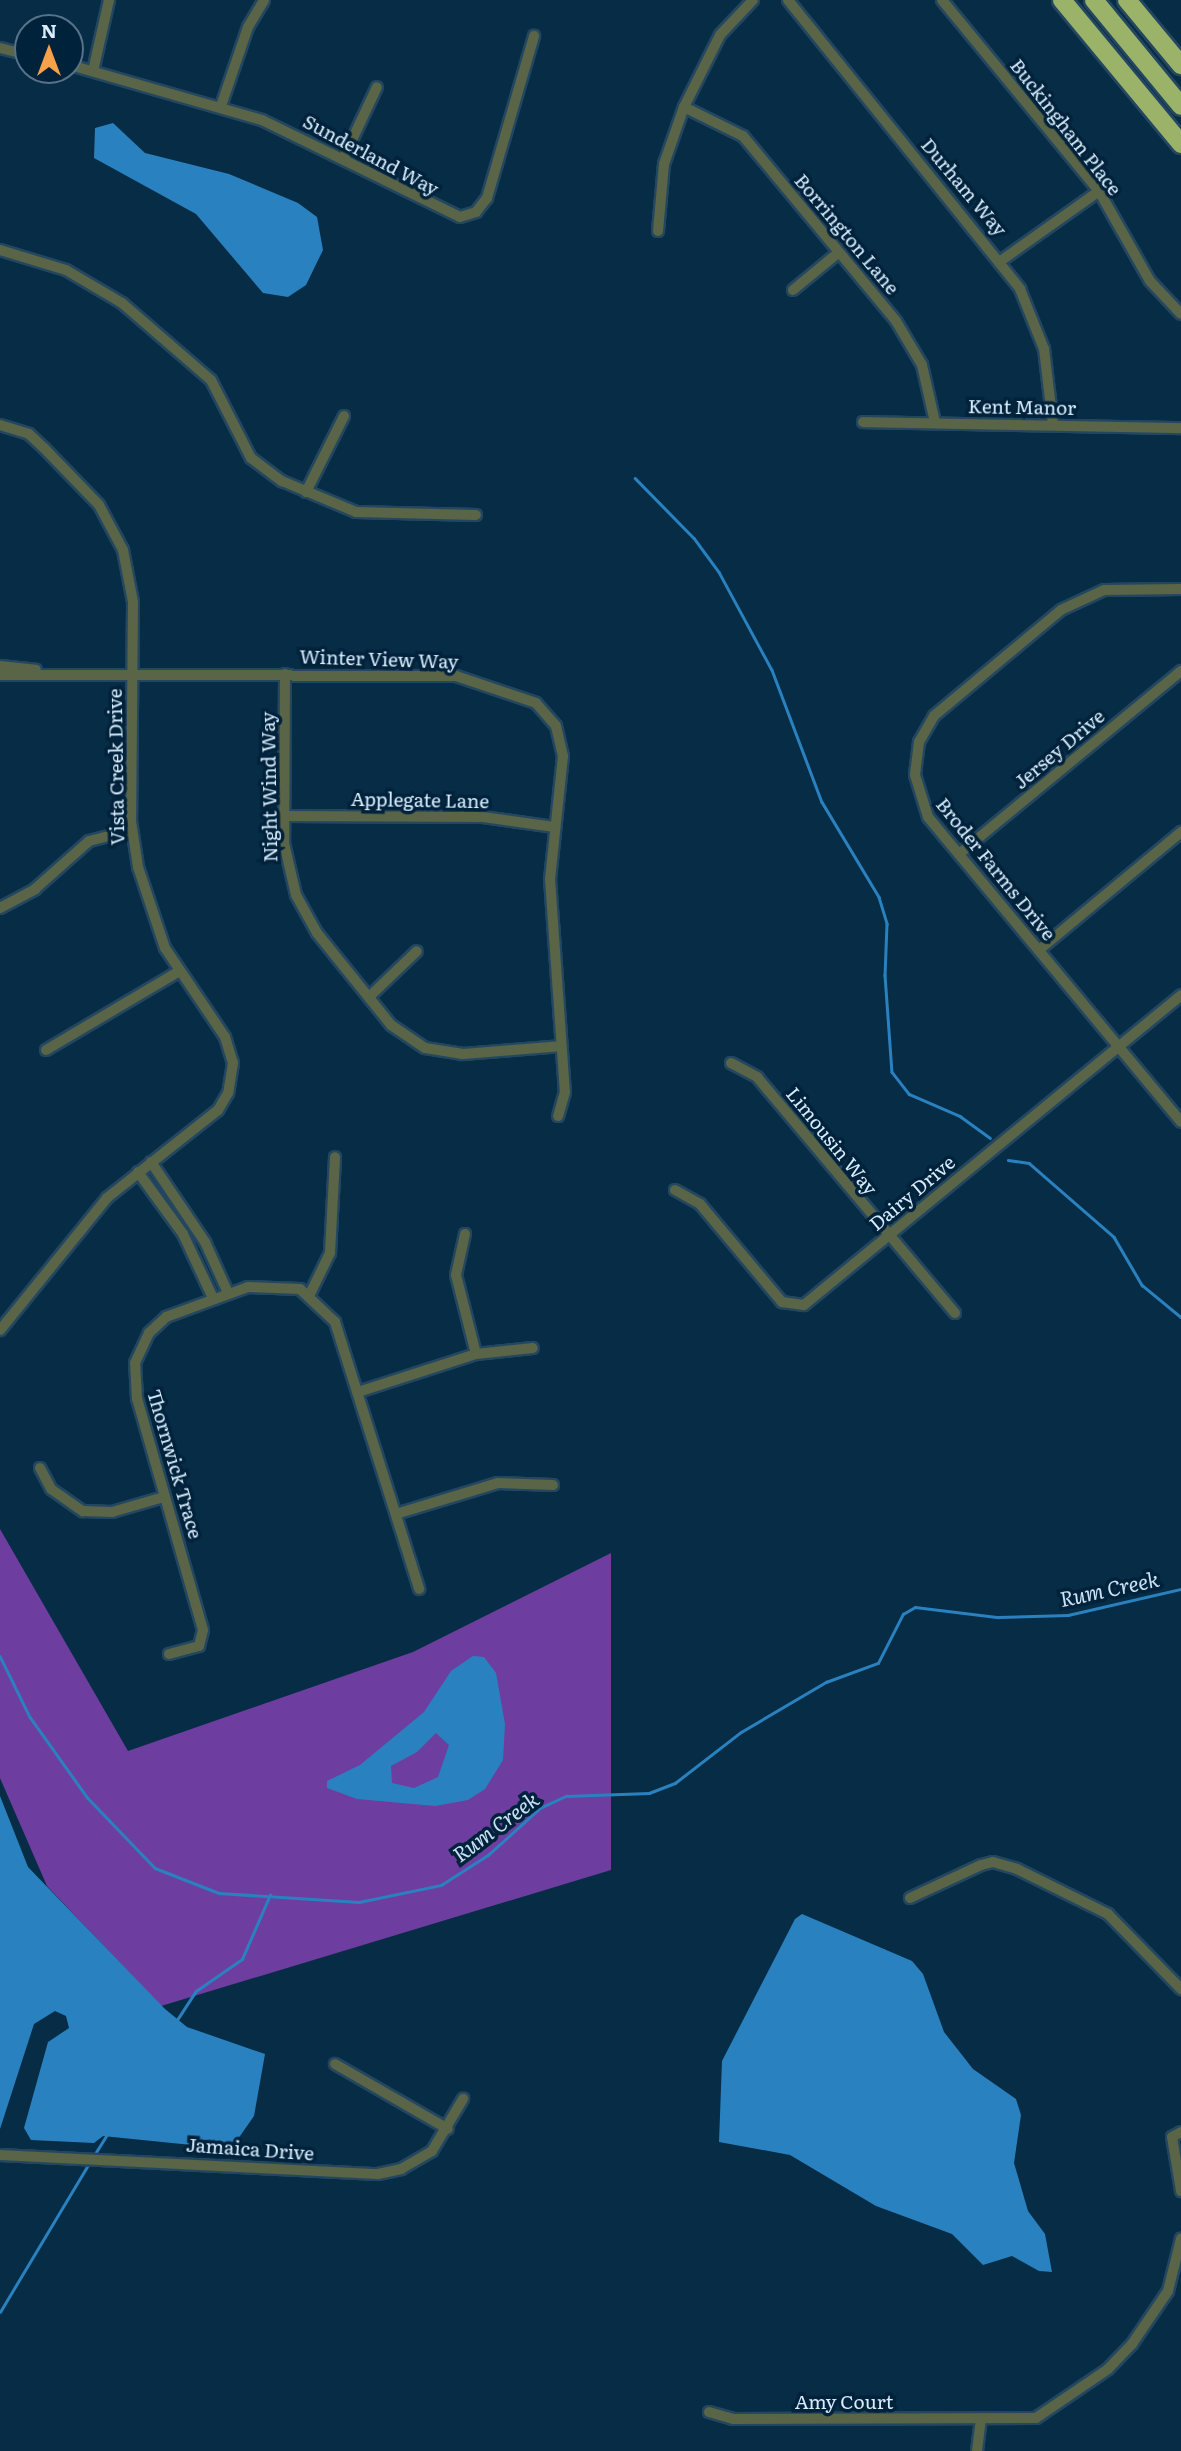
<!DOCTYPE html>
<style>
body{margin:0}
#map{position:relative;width:1181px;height:2451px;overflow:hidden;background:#072c46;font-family:Literata,serif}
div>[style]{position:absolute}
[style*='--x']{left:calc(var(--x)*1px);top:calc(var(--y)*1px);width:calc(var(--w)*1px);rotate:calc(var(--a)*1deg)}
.forest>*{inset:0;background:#6e3da0}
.water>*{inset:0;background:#2982bf}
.stream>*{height:2.5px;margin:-1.25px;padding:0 1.25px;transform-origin:1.25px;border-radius:1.25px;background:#2982bf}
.roads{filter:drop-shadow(2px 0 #244760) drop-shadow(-2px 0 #244760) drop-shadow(0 2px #244760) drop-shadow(0 -2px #244760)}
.minor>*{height:10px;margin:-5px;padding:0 5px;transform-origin:5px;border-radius:5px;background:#5a6447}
.motorway>*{height:18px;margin:-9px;padding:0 9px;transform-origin:9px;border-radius:9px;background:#9bb369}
span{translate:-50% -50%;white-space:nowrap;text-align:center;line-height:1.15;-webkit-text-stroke:7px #00223b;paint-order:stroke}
.street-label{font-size:19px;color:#d9edfe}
.water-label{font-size:21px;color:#cae1f5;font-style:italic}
.north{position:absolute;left:14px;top:14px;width:70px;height:70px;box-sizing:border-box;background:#00223b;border:2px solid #577389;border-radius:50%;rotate:0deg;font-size:19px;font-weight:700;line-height:28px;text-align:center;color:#d9edfe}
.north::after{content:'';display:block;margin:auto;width:24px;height:32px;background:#f7a149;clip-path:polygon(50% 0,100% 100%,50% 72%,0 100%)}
</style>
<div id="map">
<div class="forest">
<div style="clip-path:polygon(0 1529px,128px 1751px,413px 1652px,611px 1553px,611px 1870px,161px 2006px,47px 1886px,0 1778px)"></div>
</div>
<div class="water">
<div style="clip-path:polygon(113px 123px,145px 153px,229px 174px,298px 203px,317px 217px,323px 250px,306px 285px,288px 297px,263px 293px,196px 214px,94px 158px,95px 128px)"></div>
<div style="clip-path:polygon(evenodd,473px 1656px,484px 1657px,496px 1673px,505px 1724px,503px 1760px,485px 1789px,468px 1800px,435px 1806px,357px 1799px,327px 1788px,327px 1781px,360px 1765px,424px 1712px,451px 1671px,473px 1656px,436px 1733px,449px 1745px,438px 1777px,414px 1788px,392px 1783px,391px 1766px,417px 1752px,436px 1733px)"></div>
<div style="clip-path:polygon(0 1796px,28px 1867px,165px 2009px,187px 2027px,265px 2054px,254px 2116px,231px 2149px,103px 2136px,94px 2143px,31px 2140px,24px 2128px,48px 2042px,69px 2028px,66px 2016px,55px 2011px,34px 2024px,0 2129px)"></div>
<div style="clip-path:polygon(802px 1914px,912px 1961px,923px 1974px,944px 2032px,973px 2069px,1016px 2099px,1021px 2115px,1014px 2163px,1028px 2211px,1045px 2234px,1052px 2272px,1039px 2271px,1012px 2256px,983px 2265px,952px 2234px,876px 2206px,790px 2155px,719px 2142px,722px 2061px,795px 1919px)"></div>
</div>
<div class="stream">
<div style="--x:635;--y:478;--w:84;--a:45.5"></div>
<div style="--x:694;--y:538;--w:42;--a:53.7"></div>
<div style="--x:719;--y:572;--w:111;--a:61.6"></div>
<div style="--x:772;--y:670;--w:141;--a:69.3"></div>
<div style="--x:822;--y:802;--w:111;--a:59"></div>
<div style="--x:879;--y:897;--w:28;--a:73"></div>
<div style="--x:887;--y:924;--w:51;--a:92.2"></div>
<div style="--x:885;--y:975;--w:97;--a:85.9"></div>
<div style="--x:892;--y:1072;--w:28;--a:52"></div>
<div style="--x:909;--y:1094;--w:56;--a:23.3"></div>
<div style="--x:960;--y:1116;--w:37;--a:36"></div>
<div style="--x:1008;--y:1160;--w:21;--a:8"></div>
<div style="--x:1029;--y:1163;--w:113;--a:41"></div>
<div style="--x:1114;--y:1237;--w:56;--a:59.7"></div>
<div style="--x:1142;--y:1285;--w:50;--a:39.4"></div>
<div style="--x:0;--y:1656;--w:68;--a:63.8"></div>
<div style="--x:30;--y:1717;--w:98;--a:54.5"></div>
<div style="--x:87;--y:1797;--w:98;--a:46.2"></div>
<div style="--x:155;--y:1868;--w:69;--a:21.3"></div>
<div style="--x:219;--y:1893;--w:140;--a:3.7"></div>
<div style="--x:359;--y:1902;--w:84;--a:-11.7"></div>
<div style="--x:441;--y:1885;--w:56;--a:-32.6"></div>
<div style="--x:488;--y:1855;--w:70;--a:-42.1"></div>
<div style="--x:540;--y:1808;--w:29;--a:-25"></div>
<div style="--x:566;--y:1796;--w:83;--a:-2.1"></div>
<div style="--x:649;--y:1793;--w:28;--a:-21"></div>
<div style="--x:675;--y:1783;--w:83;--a:-37.7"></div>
<div style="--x:741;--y:1732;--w:99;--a:-30.5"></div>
<div style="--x:826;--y:1682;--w:55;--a:-20.1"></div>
<div style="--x:878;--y:1663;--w:55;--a:-63"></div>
<div style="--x:903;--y:1614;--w:14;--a:-30"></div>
<div style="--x:915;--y:1607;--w:84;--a:6.9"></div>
<div style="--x:998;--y:1617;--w:70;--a:-1.6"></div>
<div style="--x:1068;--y:1615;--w:116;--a:-13"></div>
<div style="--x:177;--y:2020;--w:35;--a:-57"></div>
<div style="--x:196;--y:1991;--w:56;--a:-34.8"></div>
<div style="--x:242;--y:1959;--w:70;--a:-66.4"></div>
<div style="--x:93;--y:2157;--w:25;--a:-58"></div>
<div style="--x:0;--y:2312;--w:174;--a:-59.1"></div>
</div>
<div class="roads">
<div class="minor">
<div style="--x:788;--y:0;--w:371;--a:51.2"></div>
<div style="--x:1020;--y:289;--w:65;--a:68.2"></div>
<div style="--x:1044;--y:349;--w:76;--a:83.2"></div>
<div style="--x:942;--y:0;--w:247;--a:50.6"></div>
<div style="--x:1099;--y:191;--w:103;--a:60.5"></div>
<div style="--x:1150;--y:281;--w:45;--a:46.8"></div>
<div style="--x:0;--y:48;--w:29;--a:14"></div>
<div style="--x:70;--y:65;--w:200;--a:16"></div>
<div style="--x:262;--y:120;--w:220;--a:26.1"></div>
<div style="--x:460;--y:217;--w:17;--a:-17"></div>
<div style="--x:476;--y:212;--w:18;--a:-52"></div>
<div style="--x:487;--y:198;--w:169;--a:-73.8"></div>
<div style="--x:93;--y:71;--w:73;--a:-77.3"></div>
<div style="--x:221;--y:106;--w:83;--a:-71.1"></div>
<div style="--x:248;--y:27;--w:31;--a:-59"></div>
<div style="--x:684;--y:107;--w:66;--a:26.2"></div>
<div style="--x:743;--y:136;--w:240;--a:50.4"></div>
<div style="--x:896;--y:321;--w:51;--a:59.4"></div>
<div style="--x:922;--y:365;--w:58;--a:77.2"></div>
<div style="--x:344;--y:157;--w:77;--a:-64.8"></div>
<div style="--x:658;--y:231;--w:67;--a:-84.9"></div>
<div style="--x:664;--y:164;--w:60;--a:-70.7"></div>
<div style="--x:684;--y:107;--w:80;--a:-63.4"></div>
<div style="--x:720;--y:35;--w:48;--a:-46.7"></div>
<div style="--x:0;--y:250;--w:69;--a:16.9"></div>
<div style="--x:66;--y:270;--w:65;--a:30.5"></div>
<div style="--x:122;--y:303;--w:118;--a:40.9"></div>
<div style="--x:211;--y:380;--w:88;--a:62.9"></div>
<div style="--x:251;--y:458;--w:39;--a:37"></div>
<div style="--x:282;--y:481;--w:80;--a:22.7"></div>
<div style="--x:356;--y:512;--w:120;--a:1.4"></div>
<div style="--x:1002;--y:260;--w:119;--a:-35.4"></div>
<div style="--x:793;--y:290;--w:58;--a:-39.4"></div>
<div style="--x:863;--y:422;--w:318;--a:1.1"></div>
<div style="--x:0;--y:425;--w:30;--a:17"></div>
<div style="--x:29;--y:434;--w:21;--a:43"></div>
<div style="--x:44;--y:448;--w:79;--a:46"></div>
<div style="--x:99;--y:505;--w:51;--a:61.9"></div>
<div style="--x:123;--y:550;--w:53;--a:79.1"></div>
<div style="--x:133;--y:602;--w:219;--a:90.5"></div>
<div style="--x:131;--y:821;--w:47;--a:81.3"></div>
<div style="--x:138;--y:867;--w:85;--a:71.6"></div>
<div style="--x:165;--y:948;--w:107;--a:56"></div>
<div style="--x:225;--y:1037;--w:27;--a:73"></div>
<div style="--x:233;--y:1063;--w:30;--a:99"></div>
<div style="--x:228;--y:1093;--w:20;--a:120"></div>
<div style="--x:218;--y:1110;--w:142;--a:141.6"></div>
<div style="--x:107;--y:1198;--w:170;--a:129"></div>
<div style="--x:306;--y:492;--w:85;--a:-63.4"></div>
<div style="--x:1181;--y:589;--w:77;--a:179.3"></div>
<div style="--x:1104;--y:590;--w:47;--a:155.1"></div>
<div style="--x:1061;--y:610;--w:165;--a:140.2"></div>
<div style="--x:934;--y:716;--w:30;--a:120"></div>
<div style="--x:919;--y:742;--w:33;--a:97"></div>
<div style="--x:915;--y:775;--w:44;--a:72.8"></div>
<div style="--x:928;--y:817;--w:396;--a:50.3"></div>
<div style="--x:0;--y:666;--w:36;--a:6"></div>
<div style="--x:285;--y:674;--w:169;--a:90.3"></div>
<div style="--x:284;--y:843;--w:53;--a:77"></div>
<div style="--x:296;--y:895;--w:43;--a:61.1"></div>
<div style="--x:317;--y:933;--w:118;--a:51.2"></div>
<div style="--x:391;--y:1025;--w:41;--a:34.1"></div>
<div style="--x:425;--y:1048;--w:37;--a:9"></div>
<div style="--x:462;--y:1054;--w:99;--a:-4.6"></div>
<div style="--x:0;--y:675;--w:456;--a:0.1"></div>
<div style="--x:456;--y:676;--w:84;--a:18.6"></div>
<div style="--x:536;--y:703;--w:30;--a:49"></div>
<div style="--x:556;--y:726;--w:31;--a:77"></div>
<div style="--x:563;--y:756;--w:124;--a:96"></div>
<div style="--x:550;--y:879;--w:214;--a:86"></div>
<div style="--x:565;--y:1092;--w:25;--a:106"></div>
<div style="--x:285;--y:816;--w:198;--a:0.3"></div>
<div style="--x:483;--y:817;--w:72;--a:8"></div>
<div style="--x:959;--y:854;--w:288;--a:-39.5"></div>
<div style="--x:0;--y:908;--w:40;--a:-28"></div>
<div style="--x:35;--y:889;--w:72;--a:-41.6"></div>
<div style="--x:89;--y:841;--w:44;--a:-14.3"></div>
<div style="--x:1039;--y:950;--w:185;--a:-39.7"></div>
<div style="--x:369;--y:997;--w:66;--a:-43.8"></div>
<div style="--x:46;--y:1050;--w:153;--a:-30.6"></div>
<div style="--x:731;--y:1063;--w:30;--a:28"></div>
<div style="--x:757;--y:1077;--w:308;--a:50"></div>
<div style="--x:151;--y:1162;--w:97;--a:56"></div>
<div style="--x:205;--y:1242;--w:56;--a:65.7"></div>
<div style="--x:138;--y:1172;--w:77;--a:54"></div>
<div style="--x:183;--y:1234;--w:71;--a:64.9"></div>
<div style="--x:675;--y:1190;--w:29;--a:29"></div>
<div style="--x:700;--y:1204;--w:128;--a:50.1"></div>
<div style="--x:782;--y:1302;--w:22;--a:8"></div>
<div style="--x:804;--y:1305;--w:488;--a:-39.4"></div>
<div style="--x:465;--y:1234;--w:42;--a:102.4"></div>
<div style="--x:456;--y:1275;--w:81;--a:75.8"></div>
<div style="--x:310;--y:1294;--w:46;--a:-64"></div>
<div style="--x:330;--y:1253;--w:96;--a:-87"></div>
<div style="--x:358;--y:1392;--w:124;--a:-17.9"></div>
<div style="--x:476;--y:1354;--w:57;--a:-6"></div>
<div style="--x:40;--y:1468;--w:24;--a:62"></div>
<div style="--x:51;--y:1489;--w:39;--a:35"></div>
<div style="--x:83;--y:1511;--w:29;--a:2"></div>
<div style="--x:112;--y:1512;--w:54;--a:-16.1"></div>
<div style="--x:396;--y:1514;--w:107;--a:-16.9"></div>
<div style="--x:498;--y:1483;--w:55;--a:2.1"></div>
<div style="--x:169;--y:1654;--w:31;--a:-15"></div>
<div style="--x:199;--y:1646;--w:16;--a:-76"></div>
<div style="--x:203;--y:1630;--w:240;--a:-105.9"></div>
<div style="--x:137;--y:1399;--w:36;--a:-93"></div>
<div style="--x:135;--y:1363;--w:33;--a:-65"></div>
<div style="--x:149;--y:1333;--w:23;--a:-43"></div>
<div style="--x:166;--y:1317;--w:87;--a:-20.1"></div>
<div style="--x:248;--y:1287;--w:52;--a:2.2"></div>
<div style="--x:300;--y:1289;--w:48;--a:43.3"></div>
<div style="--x:335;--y:1322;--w:280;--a:72.5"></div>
<div style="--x:910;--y:1898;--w:78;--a:-24.9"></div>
<div style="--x:981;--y:1865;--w:12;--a:-14"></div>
<div style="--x:993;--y:1862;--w:25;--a:16"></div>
<div style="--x:1017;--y:1869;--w:102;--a:26.3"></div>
<div style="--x:1108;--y:1914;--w:105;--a:45.8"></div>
<div style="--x:335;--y:2064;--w:130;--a:29.9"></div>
<div style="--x:1181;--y:2132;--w:10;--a:151"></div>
<div style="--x:1172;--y:2137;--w:55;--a:80.5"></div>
<div style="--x:0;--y:2155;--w:378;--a:2.9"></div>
<div style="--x:378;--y:2174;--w:24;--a:-12"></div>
<div style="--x:401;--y:2169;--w:36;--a:-30"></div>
<div style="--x:432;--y:2151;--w:61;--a:-59.2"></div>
<div style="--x:709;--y:2412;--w:25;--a:16"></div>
<div style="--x:733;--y:2419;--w:303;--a:-0.2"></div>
<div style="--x:1036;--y:2418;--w:87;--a:-34.2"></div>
<div style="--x:1108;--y:2369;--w:35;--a:-46"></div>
<div style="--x:1132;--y:2344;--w:64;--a:-55.8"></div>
<div style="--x:1168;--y:2291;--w:54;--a:-76"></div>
<div style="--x:977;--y:2451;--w:33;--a:-83"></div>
</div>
<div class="motorway">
<div style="--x:1062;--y:0;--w:187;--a:50.4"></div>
<div style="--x:1094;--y:0;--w:137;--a:50.6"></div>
<div style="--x:1127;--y:0;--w:85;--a:50.3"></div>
</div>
</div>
<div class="street-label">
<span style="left:1066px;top:127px;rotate:52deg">Buckingham Place</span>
<span style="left:371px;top:155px;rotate:28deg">Sunderland Way</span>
<span style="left:964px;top:187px;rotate:50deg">Durham Way</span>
<span style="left:847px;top:234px;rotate:50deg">Borrington Lane</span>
<span style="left:1022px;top:407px;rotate:1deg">Kent Manor</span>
<span style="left:379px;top:659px;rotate:2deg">Winter View Way</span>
<span style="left:1059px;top:749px;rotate:-40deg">Jersey Drive</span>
<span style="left:116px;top:767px;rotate:-91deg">Vista Creek Drive</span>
<span style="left:269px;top:787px;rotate:-91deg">Night Wind Way</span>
<span style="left:420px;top:800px;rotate:1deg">Applegate Lane</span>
<span style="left:996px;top:869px;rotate:51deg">Broder Farms Drive</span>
<span style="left:832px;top:1141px;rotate:51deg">Limousin Way</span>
<span style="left:912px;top:1193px;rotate:-40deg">Dairy Drive</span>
<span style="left:175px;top:1464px;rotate:74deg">Thornwick Trace</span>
<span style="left:250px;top:2149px;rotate:4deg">Jamaica Drive</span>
<span style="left:844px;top:2402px">Amy Court</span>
</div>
<div class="water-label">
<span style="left:1109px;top:1588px;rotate:-12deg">Rum Creek</span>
<span style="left:495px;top:1826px;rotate:-37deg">Rum Creek</span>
</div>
<div class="north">N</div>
</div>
